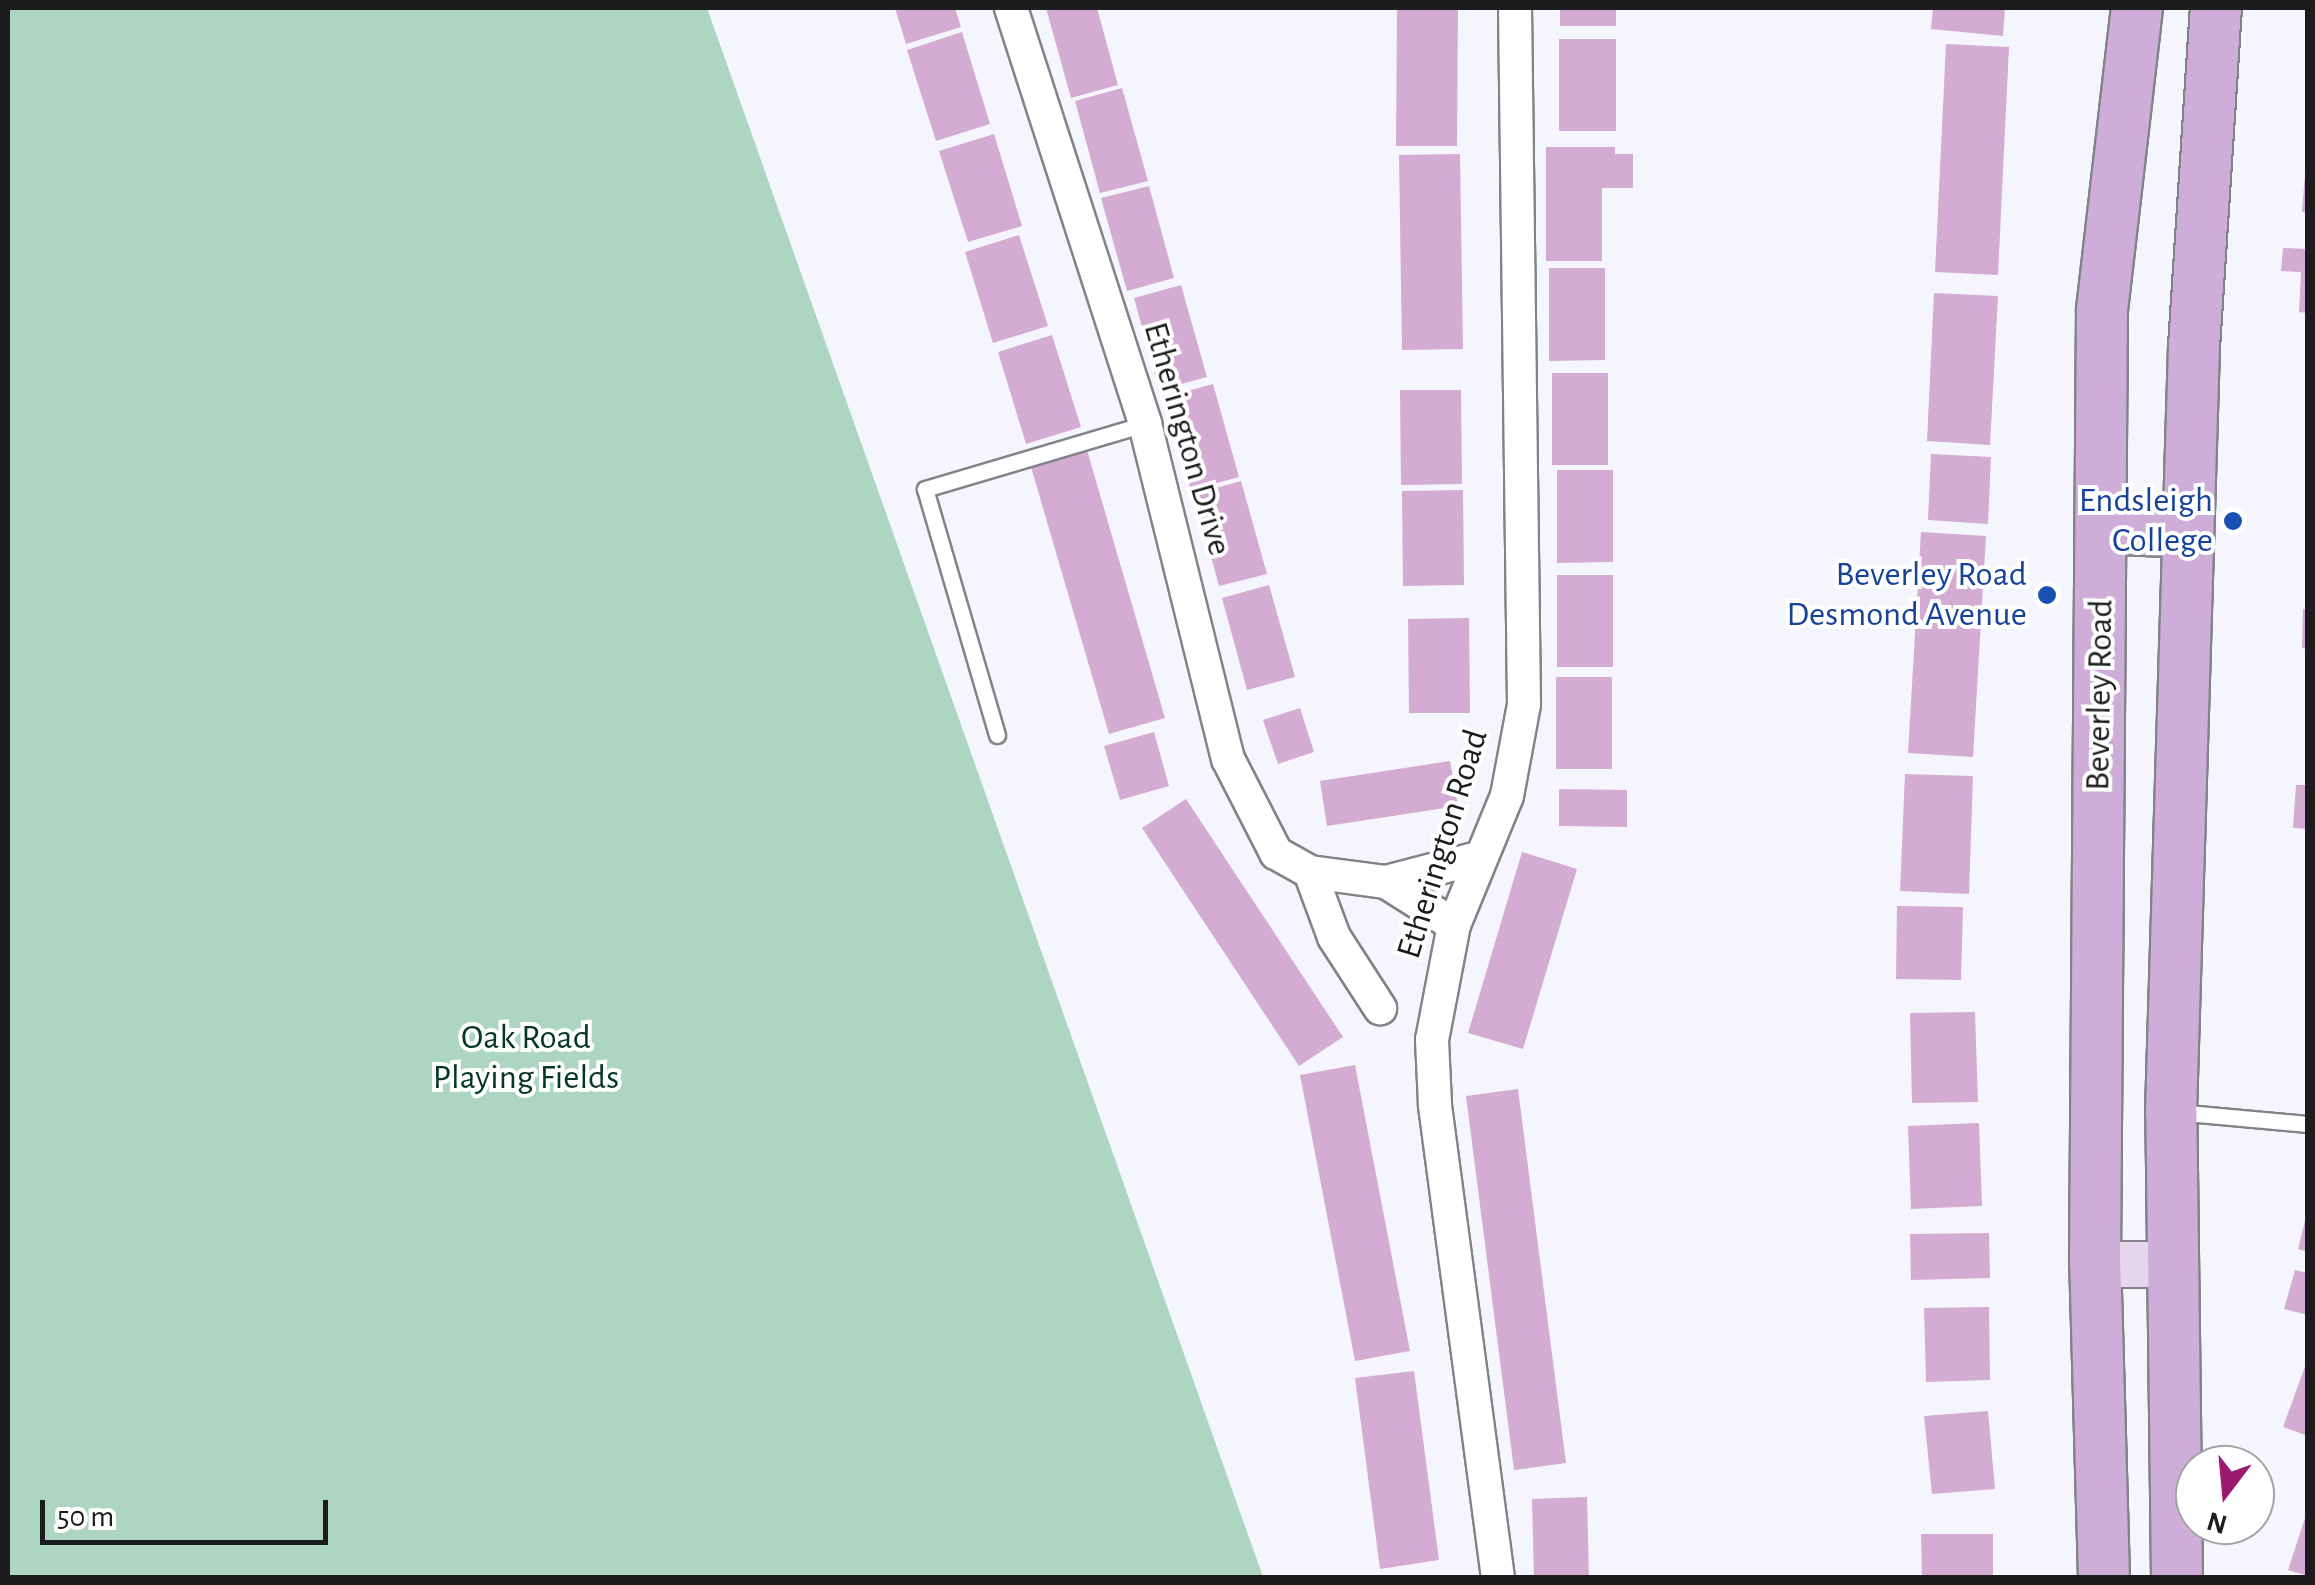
<!DOCTYPE html>
<style>
body{margin:0}
#map{position:relative;width:2315px;height:1585px;overflow:hidden;background:#f5f6fd;font-family:"Alegreya Sans",sans-serif}
div>[style]{position:absolute}
[style*='--x']{left:calc(var(--x)*1px);top:calc(var(--y)*1px);width:calc(var(--w)*1px);rotate:calc(var(--a)*1deg)}
.green>*{inset:0;background:#acd6c1}
.building>*{inset:0;background:#d4abd2}
.roads{filter:drop-shadow(2px 0 #828388) drop-shadow(-2px 0 #828388) drop-shadow(0 2px #828388) drop-shadow(0 -2px #828388)}
.lane>*{height:15px;margin:-7.5px;padding:0 7.5px;transform-origin:7.5px;border-radius:7.5px;background:#fff}
.street>*{height:32px;margin:-16px;padding:0 16px;transform-origin:16px;border-radius:16px;background:#fff}
.secondary>*{height:45px;margin:-22.5px;padding:0 22.5px;transform-origin:22.5px;border-radius:22.5px;background:#e6d6ec}
.primary>*{height:50px;margin:-25px;padding:0 25px;transform-origin:25px;border-radius:25px;background:#ceadd9}
.dots>*{width:28px;height:28px;translate:-50% -50%;box-sizing:border-box;border:5px solid #fff;border-radius:50%}
span{translate:-50% -50%;white-space:nowrap;text-align:center;line-height:1.15;-webkit-text-stroke:8px #fff;paint-order:stroke}
.street-label{font-size:35px;color:#1c1c1e}
.transit-label{font-size:35px;color:#164399}
.right{translate:-100% -50%;text-align:right}
.park-label{font-size:35px;color:#043624}
.frame{position:absolute;inset:0;border:10px solid #1c1c1e;pointer-events:none}
.north{position:absolute;left:2175px;top:1445px;width:100px;height:100px;box-sizing:border-box;background:#fff;border:2px solid #a4a4a5;border-radius:50%;rotate:196deg;font-size:28px;font-weight:700;line-height:40px;text-align:center;color:#1c1c1e}
.north::after{content:'';display:block;margin:auto;width:35px;height:45px;background:#9b1a6f;clip-path:polygon(50% 0,100% 100%,50% 72%,0 100%)}
.scale{position:absolute;left:40px;top:1500px;width:288px;height:45px;box-sizing:border-box;border:5px solid #1c1c1e;border-top:0;padding-left:12px;font-size:30px;line-height:35px;white-space:nowrap;color:#1c1c1e;-webkit-text-stroke:8px #fff;paint-order:stroke}
</style>
<div id="map">
<div class="green">
<div style="clip-path:polygon(8px 8px,707px 8px,1263px 1577px,8px 1577px)"></div>
</div>
<div class="building">
<div style="clip-path:polygon(895px 8px,955px 8px,961px 27px,906px 44px)"></div>
<div style="clip-path:polygon(1046px 8px,1097px 8px,1118px 85px,1071px 98px)"></div>
<div style="clip-path:polygon(1397px 8px,1458px 8px,1457px 146px,1396px 146px)"></div>
<div style="clip-path:polygon(1560px 8px,1616px 8px,1616px 26px,1560px 26px)"></div>
<div style="clip-path:polygon(1933px 8px,2005px 8px,2003px 36px,1931px 29px)"></div>
<div style="clip-path:polygon(962px 32px,990px 124px,936px 141px,907px 50px)"></div>
<div style="clip-path:polygon(1559px 39px,1616px 39px,1616px 131px,1559px 131px)"></div>
<div style="clip-path:polygon(1946px 44px,2009px 47px,1998px 275px,1935px 272px)"></div>
<div style="clip-path:polygon(1122px 88px,1148px 181px,1100px 193px,1075px 101px)"></div>
<div style="clip-path:polygon(994px 134px,1022px 226px,968px 242px,939px 151px)"></div>
<div style="clip-path:polygon(1546px 147px,1615px 147px,1615px 154px,1633px 154px,1633px 188px,1602px 188px,1602px 261px,1546px 261px)"></div>
<div style="clip-path:polygon(1460px 154px,1463px 349px,1402px 350px,1399px 155px)"></div>
<div style="clip-path:polygon(2305px 174px,2308px 174px,2308px 213px,2302px 212px)"></div>
<div style="clip-path:polygon(1149px 186px,1174px 278px,1127px 291px,1101px 198px)"></div>
<div style="clip-path:polygon(1019px 235px,1048px 326px,993px 343px,965px 252px)"></div>
<div style="clip-path:polygon(2283px 248px,2308px 249px,2308px 313px,2299px 312px,2301px 272px,2281px 271px)"></div>
<div style="clip-path:polygon(1549px 268px,1605px 268px,1605px 360px,1549px 361px)"></div>
<div style="clip-path:polygon(1181px 285px,1207px 377px,1159px 390px,1134px 298px)"></div>
<div style="clip-path:polygon(1934px 293px,1998px 296px,1990px 445px,1927px 441px)"></div>
<div style="clip-path:polygon(1052px 335px,1081px 427px,1026px 444px,998px 352px)"></div>
<div style="clip-path:polygon(1552px 373px,1608px 373px,1608px 465px,1552px 465px)"></div>
<div style="clip-path:polygon(1213px 384px,1239px 477px,1191px 490px,1166px 397px)"></div>
<div style="clip-path:polygon(1400px 390px,1461px 390px,1462px 484px,1401px 485px)"></div>
<div style="clip-path:polygon(1087px 450px,1165px 718px,1109px 734px,1031px 467px)"></div>
<div style="clip-path:polygon(1931px 454px,1991px 457px,1988px 524px,1928px 520px)"></div>
<div style="clip-path:polygon(1557px 470px,1613px 470px,1613px 562px,1557px 563px)"></div>
<div style="clip-path:polygon(1241px 481px,1267px 574px,1219px 586px,1194px 494px)"></div>
<div style="clip-path:polygon(1463px 490px,1464px 585px,1403px 586px,1402px 491px)"></div>
<div style="clip-path:polygon(1921px 532px,1986px 536px,1973px 757px,1908px 753px)"></div>
<div style="clip-path:polygon(1557px 575px,1613px 575px,1613px 667px,1557px 667px)"></div>
<div style="clip-path:polygon(1269px 585px,1295px 677px,1247px 690px,1222px 598px)"></div>
<div style="clip-path:polygon(2303px 609px,2308px 610px,2308px 649px,2302px 648px)"></div>
<div style="clip-path:polygon(1469px 618px,1470px 713px,1409px 713px,1408px 619px)"></div>
<div style="clip-path:polygon(1556px 677px,1612px 677px,1612px 769px,1556px 769px)"></div>
<div style="clip-path:polygon(1300px 708px,1314px 752px,1278px 764px,1263px 720px)"></div>
<div style="clip-path:polygon(1154px 732px,1169px 786px,1120px 800px,1104px 746px)"></div>
<div style="clip-path:polygon(1450px 761px,1458px 806px,1327px 826px,1320px 781px)"></div>
<div style="clip-path:polygon(1905px 774px,1973px 776px,1969px 894px,1900px 891px)"></div>
<div style="clip-path:polygon(2296px 785px,2308px 785px,2308px 829px,2293px 828px)"></div>
<div style="clip-path:polygon(1559px 789px,1627px 790px,1627px 827px,1559px 826px)"></div>
<div style="clip-path:polygon(1186px 799px,1343px 1037px,1299px 1066px,1142px 828px)"></div>
<div style="clip-path:polygon(1522px 852px,1577px 869px,1523px 1049px,1468px 1033px)"></div>
<div style="clip-path:polygon(1897px 906px,1963px 907px,1961px 980px,1896px 979px)"></div>
<div style="clip-path:polygon(1975px 1012px,1978px 1102px,1912px 1103px,1910px 1013px)"></div>
<div style="clip-path:polygon(1355px 1065px,1410px 1351px,1355px 1361px,1300px 1075px)"></div>
<div style="clip-path:polygon(1518px 1089px,1566px 1463px,1514px 1470px,1466px 1096px)"></div>
<div style="clip-path:polygon(1979px 1123px,1982px 1206px,1911px 1209px,1908px 1126px)"></div>
<div style="clip-path:polygon(2306px 1217px,2308px 1218px,2308px 1252px,2298px 1249px)"></div>
<div style="clip-path:polygon(1989px 1233px,1990px 1278px,1911px 1280px,1910px 1234px)"></div>
<div style="clip-path:polygon(2295px 1270px,2308px 1273px,2308px 1315px,2284px 1309px)"></div>
<div style="clip-path:polygon(1989px 1307px,1990px 1380px,1926px 1382px,1924px 1308px)"></div>
<div style="clip-path:polygon(2307px 1361px,2308px 1361px,2308px 1436px,2283px 1427px)"></div>
<div style="clip-path:polygon(1414px 1371px,1439px 1560px,1380px 1569px,1355px 1378px)"></div>
<div style="clip-path:polygon(1988px 1411px,1995px 1489px,1932px 1494px,1924px 1416px)"></div>
<div style="clip-path:polygon(1587px 1497px,1589px 1578px,1534px 1578px,1532px 1499px)"></div>
<div style="clip-path:polygon(2308px 1509px,2308px 1576px,2288px 1570px)"></div>
<div style="clip-path:polygon(1921px 1534px,1993px 1534px,1993px 1578px,1922px 1578px)"></div>
</div>
<div class="roads">
<div class="lane">
<div style="--x:997;--y:735;--w:256;--a:-106.3"></div>
<div style="--x:925;--y:489;--w:229;--a:-16.5"></div>
<div style="--x:2175;--y:1112;--w:134;--a:5.2"></div>
</div>
<div class="street">
<div style="--x:1011;--y:8;--w:437;--a:72.1"></div>
<div style="--x:1145;--y:424;--w:345;--a:76.1"></div>
<div style="--x:1228;--y:759;--w:106;--a:62.9"></div>
<div style="--x:1276;--y:853;--w:39;--a:29"></div>
<div style="--x:1310;--y:872;--w:77;--a:7.5"></div>
<div style="--x:1386;--y:882;--w:98;--a:-14.7"></div>
<div style="--x:1310;--y:872;--w:69;--a:69.7"></div>
<div style="--x:1334;--y:937;--w:85;--a:57.1"></div>
<div style="--x:1386;--y:882;--w:80;--a:32.3"></div>
<div style="--x:1498;--y:1578;--w:478;--a:-97.6"></div>
<div style="--x:1435;--y:1104;--w:64;--a:-92.7"></div>
<div style="--x:1432;--y:1040;--w:117;--a:-79.2"></div>
<div style="--x:1454;--y:925;--w:139;--a:-67.7"></div>
<div style="--x:1507;--y:796;--w:94;--a:-79.5"></div>
<div style="--x:1524;--y:704;--w:696;--a:-90.74"></div>
</div>
<div class="secondary">
<div style="--x:2095;--y:1264;--w:78;--a:0"></div>
</div>
<div class="primary">
<div style="--x:2102;--y:528;--w:85;--a:2.7"></div>
<div style="--x:2104;--y:1578;--w:314;--a:-91.6"></div>
<div style="--x:2095;--y:1264;--w:954;--a:-89.58"></div>
<div style="--x:2102;--y:310;--w:304;--a:-83.4"></div>
<div style="--x:2177;--y:1578;--w:466;--a:-90.7"></div>
<div style="--x:2171;--y:1112;--w:765;--a:-88.28"></div>
<div style="--x:2194;--y:347;--w:340;--a:-86.3"></div>
</div>
</div>
<div class="dots">
<div style="left:2233px;top:521px;background:#1a4fb4"></div>
<div style="left:2047px;top:595px;background:#1a4fb4"></div>
</div>
<div class="street-label">
<span style="left:1187px;top:439px;rotate:74deg">Etherington Drive</span>
<span style="left:2100px;top:695px;rotate:-89deg">Beverley Road</span>
<span style="left:1443px;top:844px;rotate:-73deg">Etherington Road</span>
</div>
<div class="transit-label">
<span class="right" style="left:2213px;top:521px">Endsleigh<br>College</span>
<span class="right" style="left:2027px;top:595px">Beverley Road<br>Desmond Avenue</span>
</div>
<div class="park-label">
<span style="left:526px;top:1058px">Oak Road<br>Playing Fields</span>
</div>
<div class="frame"></div>
<div class="north">N</div>
<div class="scale">50 m</div>
</div>
